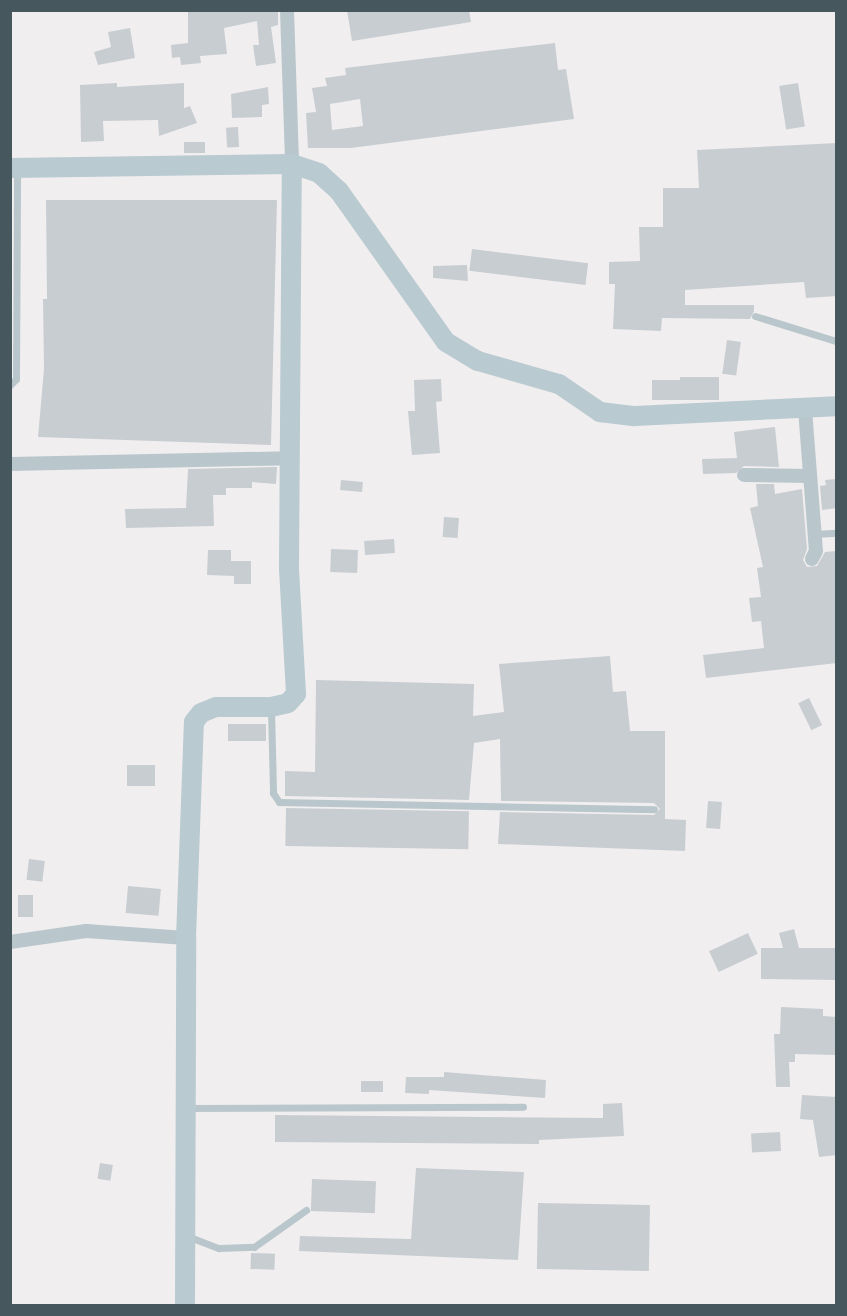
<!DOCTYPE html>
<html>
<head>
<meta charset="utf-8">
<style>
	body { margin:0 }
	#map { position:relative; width:847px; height:1316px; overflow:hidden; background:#f1eeef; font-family:"Space Grotesk",sans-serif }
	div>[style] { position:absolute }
	.building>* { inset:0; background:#c8cdd1; transform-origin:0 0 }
	.lane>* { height:7px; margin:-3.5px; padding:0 3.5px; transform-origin:3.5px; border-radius:3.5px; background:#b9c7cc }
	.street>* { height:14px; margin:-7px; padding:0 7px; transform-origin:7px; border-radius:7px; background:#b9c7cc }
	.secondary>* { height:20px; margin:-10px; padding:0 10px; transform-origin:10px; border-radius:10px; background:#b9cad1 }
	span { translate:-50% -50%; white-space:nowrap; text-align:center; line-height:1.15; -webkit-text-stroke:4.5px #fff; paint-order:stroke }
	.frame { position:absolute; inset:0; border:12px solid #46575d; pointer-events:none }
</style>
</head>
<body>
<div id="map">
	<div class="building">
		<div style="clip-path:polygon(188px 10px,278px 10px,278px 25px,271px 27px,276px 63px,256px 66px,253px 45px,259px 45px,257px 21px,224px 28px,227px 54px,200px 56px,201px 63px,181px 65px,180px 57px,172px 58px,171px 45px,188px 43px)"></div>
		<div style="clip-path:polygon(347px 10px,469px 10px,471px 22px,352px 41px)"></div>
		<div style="clip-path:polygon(130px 28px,135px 58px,98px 65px,94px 52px,111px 47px,108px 32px)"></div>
		<div style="clip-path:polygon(evenodd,555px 43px,558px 70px,566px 69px,574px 119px,351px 148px,308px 148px,306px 113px,316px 112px,312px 88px,327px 86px,325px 78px,346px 75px,345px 68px,555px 43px,360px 99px,363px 126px,332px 130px,330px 104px,360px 99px)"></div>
		<div style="clip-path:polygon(117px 83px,117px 87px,184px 83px,184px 108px,190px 106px,197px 123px,159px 136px,158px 120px,103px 121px,104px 141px,81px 142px,80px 85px)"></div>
		<div style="left:798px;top:83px;width:44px;height:19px;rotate:81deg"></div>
		<div style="clip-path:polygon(268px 87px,269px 104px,262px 105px,262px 117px,232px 118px,231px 94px)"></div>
		<div style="left:238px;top:127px;width:20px;height:12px;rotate:87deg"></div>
		<div style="left:205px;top:142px;width:11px;height:21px;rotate:90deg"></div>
		<div style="clip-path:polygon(837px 143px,837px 296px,806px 298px,804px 282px,685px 290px,685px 305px,754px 305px,754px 311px,750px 319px,662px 318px,661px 331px,613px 329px,615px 284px,609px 284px,609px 262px,640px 261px,639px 227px,663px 227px,663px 188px,699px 188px,697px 150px)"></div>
		<div style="clip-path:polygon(46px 200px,277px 200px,271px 445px,38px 437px,44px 369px,43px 299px,47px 299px)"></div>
		<div style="left:472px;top:249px;width:117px;height:22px;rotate:7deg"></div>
		<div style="clip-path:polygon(467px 265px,468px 281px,433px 278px,433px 266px)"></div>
		<div style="left:727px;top:340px;width:14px;height:34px;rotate:8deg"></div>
		<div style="clip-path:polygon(680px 377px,719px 377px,719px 400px,652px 400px,652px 380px,680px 380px)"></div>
		<div style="clip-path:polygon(441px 379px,442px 401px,436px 402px,440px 453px,412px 455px,408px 411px,415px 411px,414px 380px)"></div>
		<div style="clip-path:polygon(775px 427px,779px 467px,744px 466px,736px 473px,703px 474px,702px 459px,737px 458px,734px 432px)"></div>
		<div style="clip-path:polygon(277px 467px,276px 484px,252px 482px,252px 488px,226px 488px,226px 495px,213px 495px,214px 526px,126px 528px,125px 509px,186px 508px,188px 469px)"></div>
		<div style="clip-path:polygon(837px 479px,837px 508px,822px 510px,820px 486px,826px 485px,825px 480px)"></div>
		<div style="left:341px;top:480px;width:22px;height:10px;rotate:5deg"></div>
		<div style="clip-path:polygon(756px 484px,774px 484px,775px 494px,802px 489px,807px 549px,803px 560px,807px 567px,817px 566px,825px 552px,837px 551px,837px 663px,706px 678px,703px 655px,764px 648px,761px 621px,752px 622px,749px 598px,761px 597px,757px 568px,763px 567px,750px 508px,758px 506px)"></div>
		<div style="left:444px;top:517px;width:15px;height:20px;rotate:4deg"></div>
		<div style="left:394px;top:539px;width:14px;height:30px;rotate:86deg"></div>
		<div style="left:331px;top:549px;width:27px;height:23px;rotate:2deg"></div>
		<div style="clip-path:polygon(208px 550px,231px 550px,231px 561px,251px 561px,251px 584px,234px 584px,234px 576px,207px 575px)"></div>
		<div style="clip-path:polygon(610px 656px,613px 692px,626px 691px,630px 731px,665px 731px,665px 819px,686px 820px,685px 851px,498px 844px,500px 812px,654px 815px,660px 809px,654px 803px,501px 801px,500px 739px,474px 743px,469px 800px,285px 796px,285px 771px,315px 772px,316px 680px,474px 684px,473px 716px,504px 712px,499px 664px)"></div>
		<div style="left:809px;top:698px;width:30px;height:12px;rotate:64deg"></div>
		<div style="left:228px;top:724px;width:38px;height:17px"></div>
		<div style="left:127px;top:765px;width:28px;height:21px"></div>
		<div style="left:708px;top:801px;width:14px;height:27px;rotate:4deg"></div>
		<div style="left:286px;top:808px;width:183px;height:38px;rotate:1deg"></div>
		<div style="left:29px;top:859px;width:16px;height:21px;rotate:7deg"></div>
		<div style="left:128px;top:886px;width:33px;height:27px;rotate:5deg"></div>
		<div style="left:18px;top:895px;width:15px;height:22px"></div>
		<div style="clip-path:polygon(794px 929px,799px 948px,837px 948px,837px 980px,761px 979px,761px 948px,783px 948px,779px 933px)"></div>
		<div style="left:748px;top:933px;width:23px;height:43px;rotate:65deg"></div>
		<div style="clip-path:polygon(781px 1007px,823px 1009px,823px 1016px,837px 1017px,837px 1055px,795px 1054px,795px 1062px,789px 1062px,790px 1087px,776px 1087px,774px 1034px,780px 1034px)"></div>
		<div style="clip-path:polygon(444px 1072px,546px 1080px,545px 1098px,429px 1090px,429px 1094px,405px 1093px,406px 1077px,444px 1077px)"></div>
		<div style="left:361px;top:1081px;width:22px;height:11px"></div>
		<div style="clip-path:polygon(802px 1095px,837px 1097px,837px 1155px,819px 1157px,813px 1120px,800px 1119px)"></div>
		<div style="clip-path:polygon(622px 1103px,624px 1136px,539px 1140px,539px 1144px,275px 1142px,275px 1115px,603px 1118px,603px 1104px)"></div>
		<div style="left:780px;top:1132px;width:19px;height:29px;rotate:87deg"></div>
		<div style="left:100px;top:1163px;width:13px;height:16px;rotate:9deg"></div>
		<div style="clip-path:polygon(416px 1168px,524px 1172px,518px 1260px,299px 1251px,300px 1236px,411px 1239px)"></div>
		<div style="left:312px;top:1179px;width:64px;height:32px;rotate:2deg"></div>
		<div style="left:538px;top:1203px;width:112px;height:66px;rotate:1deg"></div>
		<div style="left:251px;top:1253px;width:24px;height:16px;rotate:2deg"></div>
	</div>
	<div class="lane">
		<div style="left:755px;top:316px;width:85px;rotate:17.2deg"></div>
		<div style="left:10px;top:385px;width:8px;rotate:-45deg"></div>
		<div style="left:16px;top:379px;width:211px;rotate:-89.7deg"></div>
		<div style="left:814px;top:534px;width:22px;rotate:-3deg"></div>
		<div style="left:271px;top:709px;width:84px;rotate:88.6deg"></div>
		<div style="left:273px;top:793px;width:11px;rotate:56deg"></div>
		<div style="left:279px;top:802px;width:375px;rotate:1.1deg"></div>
		<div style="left:187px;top:1108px;width:336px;rotate:-0.2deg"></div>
		<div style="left:187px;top:1236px;width:34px;rotate:21deg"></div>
		<div style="left:219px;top:1248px;width:35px;rotate:-2deg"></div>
		<div style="left:254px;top:1247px;width:64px;rotate:-35.4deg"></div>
	</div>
	<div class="street">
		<div style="left:287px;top:10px;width:154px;rotate:88.1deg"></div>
		<div style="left:805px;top:409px;width:142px;rotate:85.6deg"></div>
		<div style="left:816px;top:551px;width:9px;rotate:117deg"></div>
		<div style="left:10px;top:464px;width:280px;rotate:-1.2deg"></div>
		<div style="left:744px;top:475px;width:66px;rotate:0.9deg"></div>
		<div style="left:10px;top:942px;width:77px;rotate:-8.2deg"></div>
		<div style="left:86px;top:931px;width:100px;rotate:4deg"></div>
	</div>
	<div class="secondary">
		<div style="left:10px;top:168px;width:282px;rotate:-0.8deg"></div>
		<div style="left:292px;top:164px;width:28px;rotate:18deg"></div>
		<div style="left:319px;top:173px;width:27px;rotate:42deg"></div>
		<div style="left:339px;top:191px;width:185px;rotate:54.7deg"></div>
		<div style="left:446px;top:342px;width:37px;rotate:31deg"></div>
		<div style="left:478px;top:361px;width:84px;rotate:15.9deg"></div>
		<div style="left:559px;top:384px;width:50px;rotate:34.3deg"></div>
		<div style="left:600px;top:412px;width:35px;rotate:7deg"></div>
		<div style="left:635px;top:416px;width:201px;rotate:-2.8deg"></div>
		<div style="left:185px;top:1306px;width:368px;rotate:-89.8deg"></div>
		<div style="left:186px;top:938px;width:216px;rotate:-87.9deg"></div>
		<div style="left:194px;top:722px;width:11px;rotate:-52deg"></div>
		<div style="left:201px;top:713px;width:16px;rotate:-22deg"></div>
		<div style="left:216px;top:707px;width:55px"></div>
		<div style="left:271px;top:707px;width:17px;rotate:-13deg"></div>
		<div style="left:288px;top:703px;width:12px;rotate:-48deg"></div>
		<div style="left:296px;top:694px;width:126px;rotate:-93.2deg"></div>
		<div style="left:289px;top:568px;width:404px;rotate:-89.6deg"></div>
	</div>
	<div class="frame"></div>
</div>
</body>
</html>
